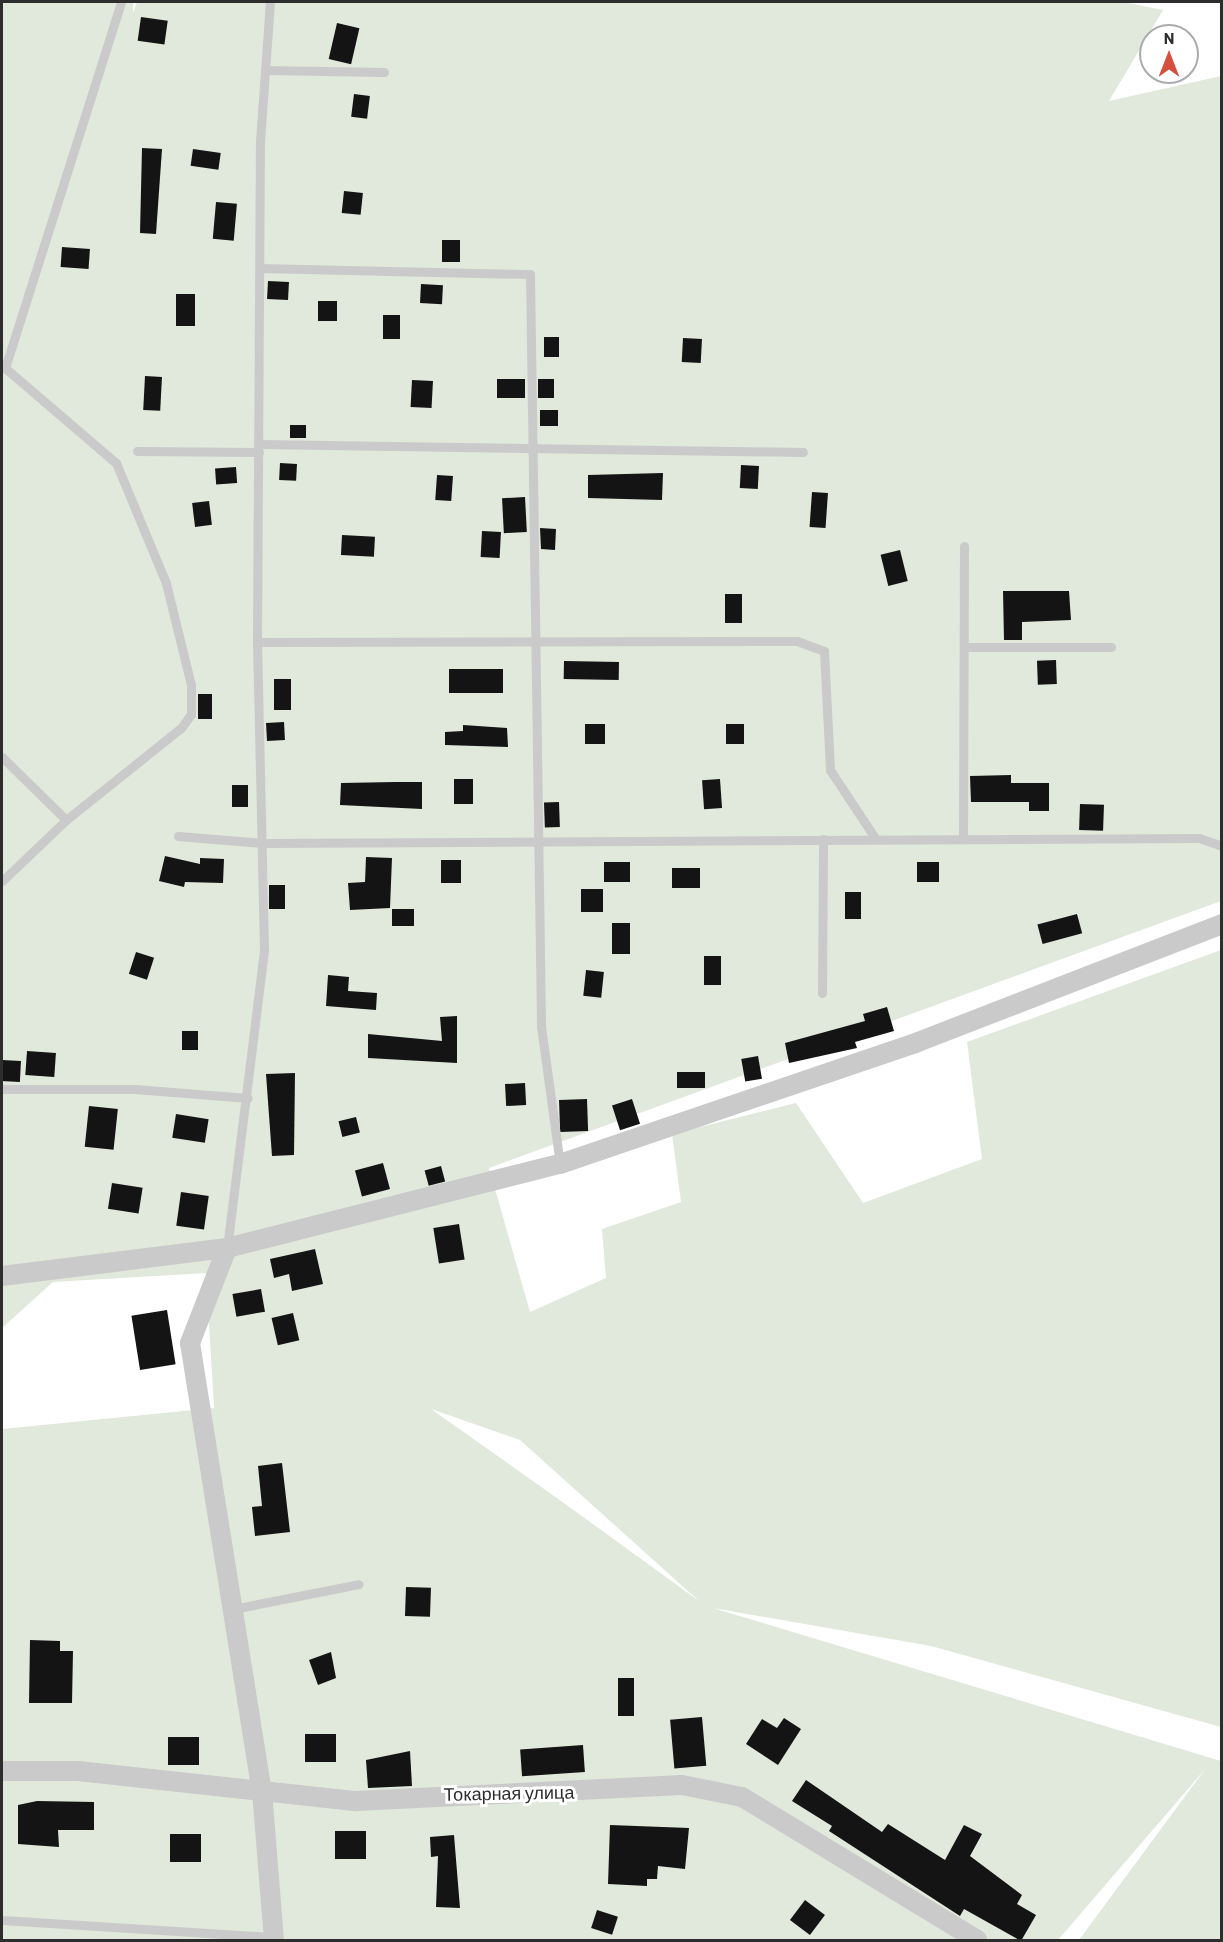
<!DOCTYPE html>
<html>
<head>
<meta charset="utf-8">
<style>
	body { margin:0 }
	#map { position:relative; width:1223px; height:1942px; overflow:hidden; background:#fff; font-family:Barlow,sans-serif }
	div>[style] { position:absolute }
	.green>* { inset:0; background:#e0e9db }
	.building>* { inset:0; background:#141414; transform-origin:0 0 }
	.service>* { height:9px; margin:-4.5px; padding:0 4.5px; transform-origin:4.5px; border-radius:4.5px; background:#cacaca }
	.minor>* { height:20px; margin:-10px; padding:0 10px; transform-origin:10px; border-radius:10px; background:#cacaca }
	span { translate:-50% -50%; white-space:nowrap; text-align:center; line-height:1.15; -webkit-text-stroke:6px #fff; paint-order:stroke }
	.street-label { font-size:18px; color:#2d2d2d }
	.frame { position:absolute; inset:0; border:3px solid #2d2d2d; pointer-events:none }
	.north { position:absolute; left:1139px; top:24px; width:60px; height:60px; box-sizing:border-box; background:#fff; border:2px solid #ababab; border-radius:50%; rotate:0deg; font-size:16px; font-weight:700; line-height:24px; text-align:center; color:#2d2d2d }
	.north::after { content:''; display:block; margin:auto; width:21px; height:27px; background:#d54f3e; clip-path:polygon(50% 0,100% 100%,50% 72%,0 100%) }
</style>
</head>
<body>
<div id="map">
	<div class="green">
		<div style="clip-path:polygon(evenodd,2px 2px,133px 2px,133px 13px,137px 2px,1124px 2px,1163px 10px,1109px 101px,1221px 76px,1221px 901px,489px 1168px,530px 1312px,606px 1278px,602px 1229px,681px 1202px,672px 1134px,796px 1103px,863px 1203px,982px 1159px,967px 1042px,1221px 950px,1221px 1727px,931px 1646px,713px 1608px,1221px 1761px,1221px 1940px,1079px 1940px,1206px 1768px,1058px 1940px,2px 1940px,2px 1429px,214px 1408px,206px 1273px,53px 1282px,2px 1328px,2px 2px,431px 1409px,520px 1440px,699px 1601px,557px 1498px,431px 1409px)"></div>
	</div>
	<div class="building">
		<div style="left:141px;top:17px;width:27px;height:24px;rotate:8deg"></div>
		<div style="left:337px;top:23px;width:23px;height:37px;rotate:13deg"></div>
		<div style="left:354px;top:94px;width:16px;height:23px;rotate:7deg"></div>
		<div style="clip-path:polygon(142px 148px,162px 149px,156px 234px,140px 233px)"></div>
		<div style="left:193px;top:149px;width:28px;height:17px;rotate:8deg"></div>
		<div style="left:344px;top:191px;width:19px;height:22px;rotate:6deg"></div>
		<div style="left:216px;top:202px;width:21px;height:37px;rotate:5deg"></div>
		<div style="left:442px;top:240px;width:18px;height:22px"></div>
		<div style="left:62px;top:247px;width:28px;height:20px;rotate:4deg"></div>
		<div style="left:268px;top:281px;width:21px;height:18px;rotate:3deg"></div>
		<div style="left:421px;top:284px;width:22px;height:19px;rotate:3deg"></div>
		<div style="left:176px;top:294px;width:19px;height:32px"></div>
		<div style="left:318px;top:301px;width:19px;height:20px"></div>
		<div style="left:383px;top:315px;width:17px;height:24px"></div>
		<div style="left:544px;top:337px;width:15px;height:20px"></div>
		<div style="left:683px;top:338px;width:19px;height:24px;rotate:3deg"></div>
		<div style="left:145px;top:376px;width:17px;height:34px;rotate:3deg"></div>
		<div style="left:497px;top:379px;width:28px;height:19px"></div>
		<div style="left:538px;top:379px;width:16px;height:19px"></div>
		<div style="left:412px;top:380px;width:21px;height:27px;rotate:3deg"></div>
		<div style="left:540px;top:410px;width:18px;height:16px"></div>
		<div style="left:290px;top:425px;width:16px;height:13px"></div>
		<div style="left:280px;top:463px;width:17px;height:17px;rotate:3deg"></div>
		<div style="left:741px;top:465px;width:18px;height:23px;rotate:3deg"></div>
		<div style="left:236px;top:467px;width:16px;height:21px;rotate:86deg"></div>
		<div style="clip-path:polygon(663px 473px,662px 500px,588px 498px,588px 475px)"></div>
		<div style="left:437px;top:475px;width:16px;height:25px;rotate:4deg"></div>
		<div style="left:812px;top:492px;width:16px;height:35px;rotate:4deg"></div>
		<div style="left:525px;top:497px;width:35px;height:23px;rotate:87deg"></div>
		<div style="left:209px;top:501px;width:24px;height:17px;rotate:83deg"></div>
		<div style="clip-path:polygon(540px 528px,556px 529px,555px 550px,541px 549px)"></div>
		<div style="left:482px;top:531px;width:19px;height:26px;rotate:3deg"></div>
		<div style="left:342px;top:535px;width:33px;height:20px;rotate:3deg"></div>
		<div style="left:900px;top:550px;width:32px;height:20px;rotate:76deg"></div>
		<div style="clip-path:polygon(1003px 591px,1069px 591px,1071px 620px,1022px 622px,1022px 640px,1004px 640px)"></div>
		<div style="left:725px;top:594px;width:17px;height:29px"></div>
		<div style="left:1056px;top:660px;width:24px;height:19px;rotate:88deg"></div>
		<div style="left:564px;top:661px;width:55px;height:18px;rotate:1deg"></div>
		<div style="left:449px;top:669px;width:54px;height:24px"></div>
		<div style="left:274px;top:679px;width:17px;height:31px"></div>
		<div style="left:198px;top:694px;width:14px;height:25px"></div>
		<div style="left:284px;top:722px;width:18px;height:18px;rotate:87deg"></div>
		<div style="left:585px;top:724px;width:20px;height:20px"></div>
		<div style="left:726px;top:724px;width:18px;height:20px"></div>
		<div style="clip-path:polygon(463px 725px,507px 728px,508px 747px,445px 745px,445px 732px,463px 731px)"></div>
		<div style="clip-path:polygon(1011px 775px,1011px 783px,1049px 783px,1049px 811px,1029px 811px,1029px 802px,971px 802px,970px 776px)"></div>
		<div style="left:454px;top:779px;width:19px;height:25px"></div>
		<div style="left:720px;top:779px;width:29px;height:18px;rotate:86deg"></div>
		<div style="clip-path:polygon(395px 782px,422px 782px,422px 809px,340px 805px,341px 783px)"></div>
		<div style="left:232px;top:785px;width:16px;height:22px"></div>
		<div style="left:559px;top:802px;width:25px;height:15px;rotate:88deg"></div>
		<div style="left:1080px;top:804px;width:24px;height:26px;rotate:2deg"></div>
		<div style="clip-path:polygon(165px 856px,200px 864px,200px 858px,224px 859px,223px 883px,185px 882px,184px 887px,159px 881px)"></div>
		<div style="clip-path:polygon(366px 857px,392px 858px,390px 908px,350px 910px,348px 883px,365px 882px)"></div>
		<div style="left:441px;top:860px;width:20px;height:23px"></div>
		<div style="left:604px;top:862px;width:26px;height:20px"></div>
		<div style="left:917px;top:862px;width:22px;height:20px"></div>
		<div style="left:700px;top:868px;width:20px;height:28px;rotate:90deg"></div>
		<div style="left:269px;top:885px;width:16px;height:24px"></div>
		<div style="left:581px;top:889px;width:22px;height:23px"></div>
		<div style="left:845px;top:892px;width:16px;height:27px"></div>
		<div style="left:392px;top:909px;width:22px;height:17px"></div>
		<div style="left:1077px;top:914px;width:20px;height:41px;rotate:75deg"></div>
		<div style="left:612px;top:923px;width:18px;height:31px"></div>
		<div style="left:136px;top:952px;width:19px;height:23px;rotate:18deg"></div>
		<div style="left:704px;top:956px;width:17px;height:29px"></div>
		<div style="left:586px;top:970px;width:18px;height:26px;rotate:6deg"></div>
		<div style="clip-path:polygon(328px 975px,349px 977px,348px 991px,377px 993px,376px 1010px,326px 1006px)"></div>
		<div style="clip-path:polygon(887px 1007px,894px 1031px,855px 1042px,857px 1048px,789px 1063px,785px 1043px,865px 1021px,863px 1014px)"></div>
		<div style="clip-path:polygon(457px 1016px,457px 1063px,368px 1058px,368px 1034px,442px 1041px,440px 1017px)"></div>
		<div style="left:182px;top:1031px;width:16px;height:19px"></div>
		<div style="left:27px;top:1051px;width:29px;height:24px;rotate:4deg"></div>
		<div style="left:758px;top:1056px;width:23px;height:17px;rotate:80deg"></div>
		<div style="left:2px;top:1060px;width:19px;height:21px;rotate:3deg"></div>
		<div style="left:705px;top:1072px;width:16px;height:28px;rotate:90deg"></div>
		<div style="clip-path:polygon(295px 1073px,294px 1155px,272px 1156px,266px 1074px)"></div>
		<div style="left:525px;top:1083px;width:22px;height:20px;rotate:87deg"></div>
		<div style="left:587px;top:1099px;width:32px;height:28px;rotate:88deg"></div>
		<div style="left:632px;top:1099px;width:26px;height:21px;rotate:72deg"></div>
		<div style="left:89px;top:1106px;width:29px;height:41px;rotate:6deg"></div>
		<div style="left:176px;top:1114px;width:33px;height:24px;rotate:9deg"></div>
		<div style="left:356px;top:1117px;width:16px;height:18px;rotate:76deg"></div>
		<div style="left:383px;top:1163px;width:27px;height:29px;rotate:75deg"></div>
		<div style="left:441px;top:1166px;width:16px;height:17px;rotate:75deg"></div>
		<div style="left:112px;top:1183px;width:31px;height:26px;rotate:9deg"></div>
		<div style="left:181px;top:1192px;width:28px;height:34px;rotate:8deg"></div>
		<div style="left:459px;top:1224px;width:36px;height:26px;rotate:81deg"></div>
		<div style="clip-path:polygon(315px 1249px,323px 1284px,292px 1291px,289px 1274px,274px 1278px,270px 1259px)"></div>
		<div style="left:261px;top:1289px;width:23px;height:29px;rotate:80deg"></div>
		<div style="left:167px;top:1310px;width:55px;height:36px;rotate:81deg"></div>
		<div style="left:293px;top:1313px;width:28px;height:22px;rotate:77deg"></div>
		<div style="clip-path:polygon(282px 1463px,290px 1532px,255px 1536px,252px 1507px,262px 1506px,258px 1466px)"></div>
		<div style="left:406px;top:1587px;width:25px;height:29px;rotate:2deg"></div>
		<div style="clip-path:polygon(30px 1640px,60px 1641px,60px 1651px,73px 1651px,72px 1703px,29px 1703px)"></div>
		<div style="clip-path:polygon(331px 1652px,336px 1678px,318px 1685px,309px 1660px)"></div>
		<div style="left:618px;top:1678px;width:16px;height:38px"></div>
		<div style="left:702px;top:1717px;width:49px;height:32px;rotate:85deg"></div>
		<div style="clip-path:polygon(784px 1718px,801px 1729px,778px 1765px,746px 1744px,762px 1719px,777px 1728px)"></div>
		<div style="left:305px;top:1734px;width:31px;height:28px"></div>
		<div style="left:168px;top:1737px;width:31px;height:28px"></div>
		<div style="left:583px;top:1745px;width:27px;height:63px;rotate:86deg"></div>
		<div style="clip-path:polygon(410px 1751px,412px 1786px,368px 1788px,366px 1760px)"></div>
		<div style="clip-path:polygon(806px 1780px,882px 1832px,888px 1824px,945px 1860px,964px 1825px,982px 1834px,970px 1856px,1022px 1895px,1017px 1904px,1036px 1915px,1021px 1941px,964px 1909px,960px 1916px,829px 1831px,832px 1826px,792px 1801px)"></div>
		<div style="clip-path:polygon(37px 1801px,94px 1802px,94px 1830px,58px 1830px,59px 1847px,18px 1844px,18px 1805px)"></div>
		<div style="clip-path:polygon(610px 1825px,689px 1828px,685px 1869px,658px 1866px,657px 1879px,647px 1879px,647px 1886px,608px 1884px)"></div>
		<div style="left:335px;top:1831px;width:31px;height:28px"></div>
		<div style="left:170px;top:1834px;width:31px;height:28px"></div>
		<div style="clip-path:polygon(454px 1835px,460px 1908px,436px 1907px,438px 1856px,431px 1857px,430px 1837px)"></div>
		<div style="left:805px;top:1900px;width:25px;height:25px;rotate:37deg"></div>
		<div style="left:597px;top:1910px;width:22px;height:19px;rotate:18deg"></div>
	</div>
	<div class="service">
		<div style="left:265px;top:70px;width:119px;rotate:1deg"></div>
		<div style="left:260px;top:268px;width:270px;rotate:1.3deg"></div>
		<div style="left:530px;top:274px;width:752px;rotate:89.16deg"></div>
		<div style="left:541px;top:1026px;width:139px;rotate:82.2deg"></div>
		<div style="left:259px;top:444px;width:544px;rotate:0.84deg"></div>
		<div style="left:137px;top:451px;width:122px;rotate:0.5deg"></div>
		<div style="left:257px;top:642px;width:540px;rotate:-0.11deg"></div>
		<div style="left:797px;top:641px;width:29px;rotate:20deg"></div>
		<div style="left:824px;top:651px;width:119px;rotate:87.1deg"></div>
		<div style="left:830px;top:770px;width:82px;rotate:56.5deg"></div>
		<div style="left:964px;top:647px;width:147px"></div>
		<div style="left:2px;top:757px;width:90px;rotate:44.5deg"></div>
		<div style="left:178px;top:836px;width:86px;rotate:4.7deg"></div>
		<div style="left:264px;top:843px;width:935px;rotate:-0.31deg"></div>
		<div style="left:1199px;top:838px;width:24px;rotate:19deg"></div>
		<div style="left:963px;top:838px;width:292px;rotate:-89.8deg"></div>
		<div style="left:2px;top:881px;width:88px;rotate:-43.6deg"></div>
		<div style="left:66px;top:820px;width:147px;rotate:-38.7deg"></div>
		<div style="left:181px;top:728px;width:17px;rotate:-54deg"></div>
		<div style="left:191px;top:714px;width:29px;rotate:-90deg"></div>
		<div style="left:191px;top:685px;width:105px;rotate:-103.8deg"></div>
		<div style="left:166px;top:583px;width:130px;rotate:-112.6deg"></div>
		<div style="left:116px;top:463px;width:146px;rotate:-139.4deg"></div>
		<div style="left:5px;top:368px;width:384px;rotate:-72.4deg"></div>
		<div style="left:822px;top:993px;width:154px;rotate:-89.6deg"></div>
		<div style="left:2px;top:1089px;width:133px"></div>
		<div style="left:135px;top:1089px;width:113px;rotate:4.6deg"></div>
		<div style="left:227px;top:1248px;width:301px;rotate:-82.9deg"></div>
		<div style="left:264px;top:949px;width:307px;rotate:-91.3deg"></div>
		<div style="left:257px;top:642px;width:501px;rotate:-89.66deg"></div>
		<div style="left:260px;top:141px;width:139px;rotate:-85.9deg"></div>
		<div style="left:233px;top:1609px;width:128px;rotate:-11.2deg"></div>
		<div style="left:2px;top:1920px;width:273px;rotate:3.6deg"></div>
	</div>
	<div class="minor">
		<div style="left:227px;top:1248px;width:102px;rotate:111.3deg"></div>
		<div style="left:190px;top:1343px;width:454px;rotate:80.9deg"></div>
		<div style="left:262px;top:1791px;width:149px;rotate:85.4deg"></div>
		<div style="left:2px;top:1276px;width:227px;rotate:-7.1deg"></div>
		<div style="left:227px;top:1248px;width:343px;rotate:-14.2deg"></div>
		<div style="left:560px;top:1164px;width:378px;rotate:-18.8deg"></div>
		<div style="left:918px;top:1042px;width:326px;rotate:-21.2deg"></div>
		<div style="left:2px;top:1771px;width:76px"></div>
		<div style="left:78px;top:1771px;width:280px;rotate:6.2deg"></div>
		<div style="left:356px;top:1801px;width:326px;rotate:-2.8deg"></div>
		<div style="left:682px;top:1785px;width:61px;rotate:11.3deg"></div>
		<div style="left:742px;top:1797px;width:275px;rotate:31.3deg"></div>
	</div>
	<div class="street-label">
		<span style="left:509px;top:1793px;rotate:-1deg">Токарная улица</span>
	</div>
	<div class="frame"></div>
	<div class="north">N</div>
</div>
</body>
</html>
